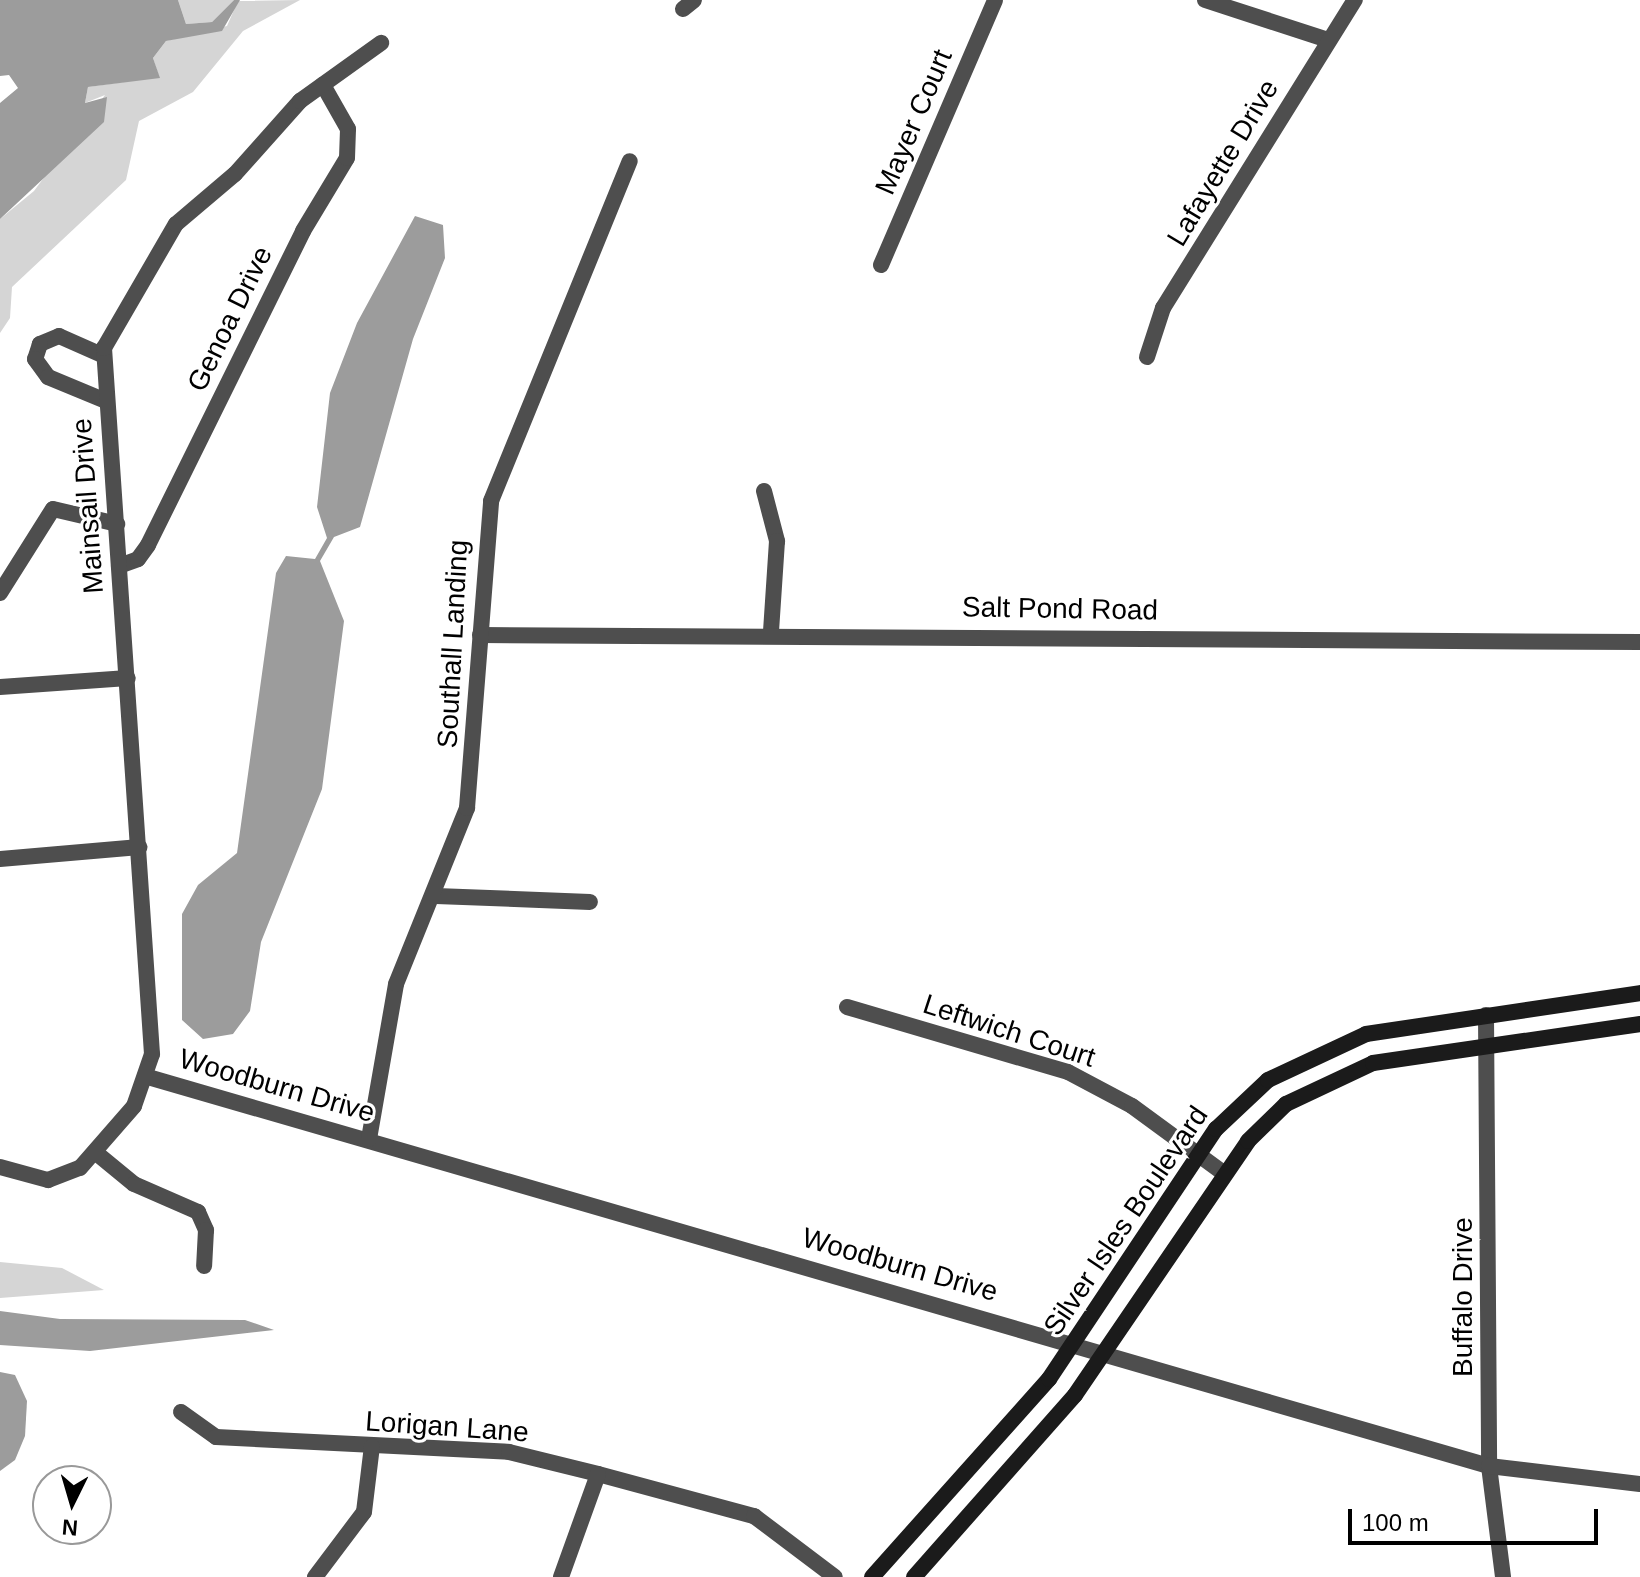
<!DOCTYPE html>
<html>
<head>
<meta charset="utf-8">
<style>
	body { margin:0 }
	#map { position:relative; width:1640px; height:1577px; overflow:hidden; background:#fff; font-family:Helvetica,sans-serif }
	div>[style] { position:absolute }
	.green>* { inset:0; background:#d5d5d5 }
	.water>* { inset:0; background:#9c9c9c }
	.street>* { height:16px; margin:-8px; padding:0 8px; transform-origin:8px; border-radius:8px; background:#4e4e4e }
	.secondary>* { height:16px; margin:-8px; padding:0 8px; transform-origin:8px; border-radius:8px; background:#1b1b1b }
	span { translate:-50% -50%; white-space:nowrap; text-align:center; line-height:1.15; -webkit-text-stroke:6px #fff; paint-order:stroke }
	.street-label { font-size:28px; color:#000 }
	.north { position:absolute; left:32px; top:1465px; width:80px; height:80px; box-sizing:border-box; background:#fff; border:2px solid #999; border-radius:50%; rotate:185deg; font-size:22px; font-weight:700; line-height:32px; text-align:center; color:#000 }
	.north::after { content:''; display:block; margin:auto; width:28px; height:36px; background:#000; clip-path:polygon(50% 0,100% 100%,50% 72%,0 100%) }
	.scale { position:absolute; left:1348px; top:1509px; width:250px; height:36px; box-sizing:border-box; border:4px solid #000; border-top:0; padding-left:10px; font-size:24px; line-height:28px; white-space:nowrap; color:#000; -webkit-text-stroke:6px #fff; paint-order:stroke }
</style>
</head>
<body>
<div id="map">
	<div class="green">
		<div style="clip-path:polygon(178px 0,234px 0,212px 22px,186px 24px)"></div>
		<div style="clip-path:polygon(300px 0,243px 31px,193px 92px,139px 121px,126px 180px,12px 287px,10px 318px,0 333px,0 219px,34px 191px,105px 95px,85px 103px,88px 87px,159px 77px,153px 58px,166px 41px,227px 26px,238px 1px)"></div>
		<div style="clip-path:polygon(0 1262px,62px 1268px,104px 1290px,0 1298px)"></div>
	</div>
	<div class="water">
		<div style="clip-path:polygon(0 0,178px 0,186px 24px,212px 22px,234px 0,240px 0,222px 31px,166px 41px,153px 58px,160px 78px,88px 87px,85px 103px,107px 97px,104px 122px,0 219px,0 103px,18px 88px,9px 75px,0 76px)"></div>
		<div style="clip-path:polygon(415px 216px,443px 225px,445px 258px,413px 339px,360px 527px,334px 537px,320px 561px,344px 621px,322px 789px,261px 942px,250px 1011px,233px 1034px,203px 1039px,182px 1020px,182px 914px,198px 885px,237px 853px,276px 573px,286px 556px,315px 559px,327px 538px,317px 507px,330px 393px,357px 323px)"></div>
		<div style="clip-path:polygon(0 1311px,60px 1319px,245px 1320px,274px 1330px,90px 1351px,0 1345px)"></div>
		<div style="clip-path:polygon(0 1372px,15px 1375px,27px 1401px,25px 1436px,15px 1460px,0 1471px)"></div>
	</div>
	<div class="street">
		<div style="left:1205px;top:0;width:129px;rotate:18deg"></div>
		<div style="left:683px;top:9px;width:14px;rotate:-39deg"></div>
		<div style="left:881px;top:265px;width:288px;rotate:-66.7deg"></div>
		<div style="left:102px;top:355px;width:47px;rotate:-156.2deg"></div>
		<div style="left:59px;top:336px;width:21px;rotate:157deg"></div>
		<div style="left:40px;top:344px;width:16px;rotate:108deg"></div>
		<div style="left:35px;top:359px;width:22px;rotate:54deg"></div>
		<div style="left:48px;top:377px;width:63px;rotate:22.5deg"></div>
		<div style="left:1147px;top:357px;width:52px;rotate:-71.9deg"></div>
		<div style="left:1163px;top:308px;width:363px;rotate:-58.1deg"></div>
		<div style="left:764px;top:491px;width:52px;rotate:75.4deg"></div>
		<div style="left:777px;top:541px;width:91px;rotate:93.8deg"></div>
		<div style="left:119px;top:566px;width:20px;rotate:-20deg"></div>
		<div style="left:138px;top:559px;width:17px;rotate:-54deg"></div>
		<div style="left:148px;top:545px;width:350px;rotate:-63.7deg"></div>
		<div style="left:303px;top:231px;width:85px;rotate:-58.9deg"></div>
		<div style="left:347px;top:158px;width:29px;rotate:-88deg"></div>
		<div style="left:348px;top:129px;width:51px;rotate:-119.6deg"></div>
		<div style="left:0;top:593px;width:99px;rotate:-57.8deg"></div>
		<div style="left:53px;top:509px;width:66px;rotate:13.2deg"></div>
		<div style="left:480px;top:635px;width:1160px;rotate:0.35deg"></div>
		<div style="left:0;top:687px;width:128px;rotate:-4deg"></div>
		<div style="left:0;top:859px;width:140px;rotate:-4.9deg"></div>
		<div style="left:436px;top:896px;width:154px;rotate:2.2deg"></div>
		<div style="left:847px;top:1007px;width:230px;rotate:16.4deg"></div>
		<div style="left:1068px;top:1072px;width:72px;rotate:28deg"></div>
		<div style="left:1132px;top:1106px;width:115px;rotate:36.2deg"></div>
		<div style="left:1486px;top:1015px;width:451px;rotate:89.6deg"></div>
		<div style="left:1489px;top:1466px;width:112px;rotate:82.8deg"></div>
		<div style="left:148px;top:1077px;width:1396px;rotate:16.18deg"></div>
		<div style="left:1489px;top:1466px;width:152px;rotate:6.8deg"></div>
		<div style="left:369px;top:1139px;width:157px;rotate:-80.1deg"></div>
		<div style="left:396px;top:984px;width:190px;rotate:-68deg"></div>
		<div style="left:467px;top:808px;width:308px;rotate:-85.5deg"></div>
		<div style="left:491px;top:501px;width:367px;rotate:-67.8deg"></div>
		<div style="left:95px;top:1152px;width:50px;rotate:39.4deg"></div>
		<div style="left:134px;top:1184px;width:70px;rotate:23.6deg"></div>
		<div style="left:198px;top:1212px;width:20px;rotate:66deg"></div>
		<div style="left:206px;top:1230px;width:36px;rotate:93deg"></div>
		<div style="left:0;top:1167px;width:50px;rotate:15.2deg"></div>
		<div style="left:48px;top:1180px;width:34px;rotate:-21deg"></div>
		<div style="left:80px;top:1168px;width:82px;rotate:-48.9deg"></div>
		<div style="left:134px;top:1106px;width:55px;rotate:-70.9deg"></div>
		<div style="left:152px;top:1054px;width:708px;rotate:-93.89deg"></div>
		<div style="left:104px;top:348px;width:143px;rotate:-59.9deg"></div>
		<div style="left:176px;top:224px;width:77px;rotate:-40.3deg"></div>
		<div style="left:235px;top:174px;width:98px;rotate:-48.3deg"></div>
		<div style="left:300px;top:101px;width:100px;rotate:-35.6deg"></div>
		<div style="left:181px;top:1412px;width:43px;rotate:35.5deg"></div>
		<div style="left:216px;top:1437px;width:293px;rotate:2.9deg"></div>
		<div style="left:509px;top:1452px;width:92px;rotate:13.9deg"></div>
		<div style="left:598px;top:1474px;width:162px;rotate:15.1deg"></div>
		<div style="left:754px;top:1516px;width:101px;rotate:37deg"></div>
		<div style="left:315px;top:1577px;width:81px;rotate:-53deg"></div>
		<div style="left:364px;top:1512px;width:66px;rotate:-83.1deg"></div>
		<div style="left:561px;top:1577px;width:109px;rotate:-70.2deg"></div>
	</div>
	<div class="secondary">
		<div style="left:872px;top:1577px;width:266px;rotate:-48.2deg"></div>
		<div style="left:1049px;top:1379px;width:301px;rotate:-56.3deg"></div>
		<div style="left:1216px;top:1129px;width:71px;rotate:-43.3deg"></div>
		<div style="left:1268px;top:1080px;width:108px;rotate:-25.1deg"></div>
		<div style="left:1366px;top:1034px;width:277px;rotate:-8.5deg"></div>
		<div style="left:914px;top:1577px;width:243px;rotate:-48.5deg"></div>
		<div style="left:1075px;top:1395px;width:307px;rotate:-55.7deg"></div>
		<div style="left:1248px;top:1141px;width:53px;rotate:-44.2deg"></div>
		<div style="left:1286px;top:1104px;width:96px;rotate:-25.2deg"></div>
		<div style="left:1373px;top:1063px;width:270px;rotate:-8.3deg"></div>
	</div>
	<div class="street-label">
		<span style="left:914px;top:122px;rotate:-67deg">Mayer Court</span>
		<span style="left:1223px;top:163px;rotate:-59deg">Lafayette Drive</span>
		<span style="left:230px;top:319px;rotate:-64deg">Genoa Drive</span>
		<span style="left:88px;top:506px;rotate:-94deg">Mainsail Drive</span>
		<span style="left:1060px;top:609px;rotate:1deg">Salt Pond Road</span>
		<span style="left:453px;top:644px;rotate:-87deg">Southall Landing</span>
		<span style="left:1009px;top:1031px;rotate:18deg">Leftwich Court</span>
		<span style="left:277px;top:1086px;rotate:16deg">Woodburn Drive</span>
		<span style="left:1126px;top:1221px;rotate:-56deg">Silver Isles Boulevard</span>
		<span style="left:900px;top:1265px;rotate:16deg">Woodburn Drive</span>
		<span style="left:1463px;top:1297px;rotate:-90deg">Buffalo Drive</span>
		<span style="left:447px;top:1427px;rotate:4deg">Lorigan Lane</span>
	</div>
	<div class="north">N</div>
	<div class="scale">100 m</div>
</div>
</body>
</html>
